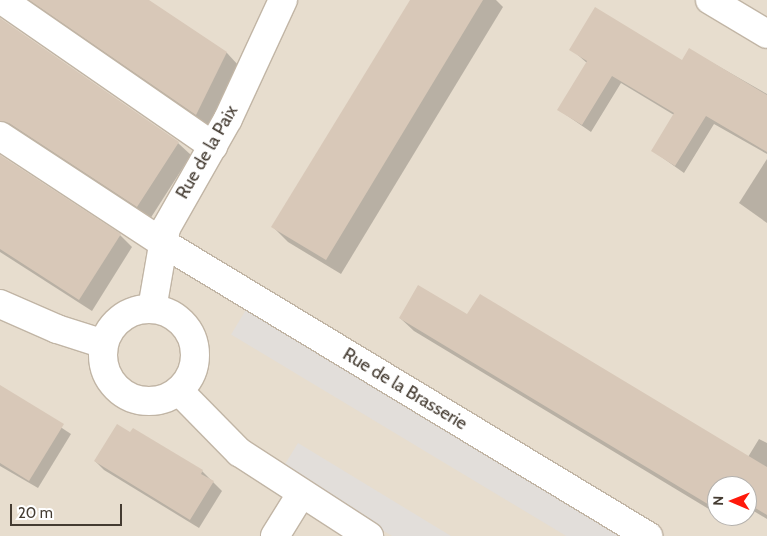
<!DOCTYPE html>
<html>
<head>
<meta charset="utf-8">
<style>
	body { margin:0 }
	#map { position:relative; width:767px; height:536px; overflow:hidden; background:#f3ebe0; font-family:Cabin,sans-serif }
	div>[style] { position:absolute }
	.residential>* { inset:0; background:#e7ddce }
	.parking>* { inset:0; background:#e2deda; transform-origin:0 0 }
	.shadow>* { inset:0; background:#0003 }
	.building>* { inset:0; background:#d8c8b8 }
	.roads { filter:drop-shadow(1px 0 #c1b5a5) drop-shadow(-1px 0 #c1b5a5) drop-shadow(0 1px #c1b5a5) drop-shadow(0 -1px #c1b5a5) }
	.minor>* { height:28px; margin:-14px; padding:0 14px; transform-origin:14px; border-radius:14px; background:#fff }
	.minor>.ring { margin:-14px; padding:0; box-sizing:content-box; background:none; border:28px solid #fff; border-radius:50% }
	span { translate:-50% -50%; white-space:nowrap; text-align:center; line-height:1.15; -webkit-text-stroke:4px #fff; paint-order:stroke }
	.street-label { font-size:18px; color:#443b31 }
	.north { position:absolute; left:707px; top:476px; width:50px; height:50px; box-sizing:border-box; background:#fff; border:1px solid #b4b1ad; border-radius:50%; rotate:271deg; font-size:14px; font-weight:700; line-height:20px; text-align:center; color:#443b31 }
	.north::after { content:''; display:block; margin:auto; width:18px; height:22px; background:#ff190b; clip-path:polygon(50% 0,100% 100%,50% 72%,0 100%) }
	.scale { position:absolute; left:10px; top:504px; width:112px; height:22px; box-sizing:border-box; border:2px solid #443b31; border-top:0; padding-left:6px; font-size:15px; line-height:18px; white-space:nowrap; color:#443b31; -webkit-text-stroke:4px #fff; paint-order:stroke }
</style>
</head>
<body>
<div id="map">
	<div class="residential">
		<div style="clip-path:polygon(evenodd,0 0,767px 0,767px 536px,0 536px,0 0,717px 486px,747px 486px,747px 516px,717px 516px,717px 486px)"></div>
	</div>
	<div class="parking">
		<div style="left:247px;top:308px;width:441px;height:31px;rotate:31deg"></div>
		<div style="clip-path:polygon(298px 443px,451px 536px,392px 536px,282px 469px)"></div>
	</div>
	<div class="shadow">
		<div style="clip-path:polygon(26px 0,147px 0,227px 53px,239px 66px,209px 127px)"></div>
		<div style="clip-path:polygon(411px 0,496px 0,503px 7px,341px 274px,288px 242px,273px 227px)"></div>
		<div style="clip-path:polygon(0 19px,178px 143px,191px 155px,150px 219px,0 140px)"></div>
		<div style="clip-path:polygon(571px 49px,682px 62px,690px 50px,767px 94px,767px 154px,714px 124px,684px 173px,653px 151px,674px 115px,621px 83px,591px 132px,559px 110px,587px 63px)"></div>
		<div style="clip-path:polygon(0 156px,120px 235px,132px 247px,92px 311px,0 252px)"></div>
		<div style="clip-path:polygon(767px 159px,767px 223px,739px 203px)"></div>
		<div style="clip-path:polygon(467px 316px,748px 457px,759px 439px,767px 443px,767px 519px,747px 507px,747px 486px,717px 486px,717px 514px,414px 331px,400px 318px)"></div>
		<div style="clip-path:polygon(0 387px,71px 434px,38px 488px,0 466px)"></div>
		<div style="clip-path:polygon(95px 461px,202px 471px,222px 491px,199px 528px,104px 470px)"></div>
		<div style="clip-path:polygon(720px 516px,733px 516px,730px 522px)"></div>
	</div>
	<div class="building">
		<div style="clip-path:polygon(29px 0,149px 0,227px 52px,196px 115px)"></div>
		<div style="clip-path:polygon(410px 0,483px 0,326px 260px,271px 227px)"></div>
		<div style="clip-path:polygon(595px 7px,682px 60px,689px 48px,767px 95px,767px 152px,706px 116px,675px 166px,651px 151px,674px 113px,612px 76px,582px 125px,557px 110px,587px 61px,569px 50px)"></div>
		<div style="clip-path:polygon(0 18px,179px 142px,137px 207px,9px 123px,0 121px)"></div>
		<div style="clip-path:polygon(0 155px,121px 234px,79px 300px,0 249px)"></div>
		<div style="clip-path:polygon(418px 285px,467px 314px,480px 294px,767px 467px,767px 515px,747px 503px,747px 486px,717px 486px,716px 509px,399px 318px)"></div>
		<div style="clip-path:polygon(0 385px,64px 424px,29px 481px,0 463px)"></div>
		<div style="clip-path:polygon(117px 424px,130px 432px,133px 428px,203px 470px,201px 474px,214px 481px,190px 520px,94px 461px)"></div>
	</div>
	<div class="roads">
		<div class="minor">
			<div style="left:2px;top:0;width:257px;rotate:34.7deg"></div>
			<div style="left:710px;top:0;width:66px;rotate:30.8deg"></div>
			<div style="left:0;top:136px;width:195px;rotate:33.3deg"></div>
			<div style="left:163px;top:243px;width:567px;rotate:31.14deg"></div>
			<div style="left:0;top:304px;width:62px;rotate:23.7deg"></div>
			<div style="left:57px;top:329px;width:49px;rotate:17.7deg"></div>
			<div class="ring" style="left:103px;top:309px;width:64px;height:64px"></div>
			<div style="left:152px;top:309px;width:82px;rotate:-80.2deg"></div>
			<div style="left:166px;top:228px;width:125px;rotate:-60.4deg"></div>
			<div style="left:228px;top:119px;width:131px;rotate:-65.2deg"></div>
			<div style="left:179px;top:391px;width:86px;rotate:45.5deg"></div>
			<div style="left:239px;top:452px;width:155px;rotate:32.9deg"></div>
			<div style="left:275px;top:536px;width:49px;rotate:-58.2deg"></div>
		</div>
	</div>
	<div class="street-label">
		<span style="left:207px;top:152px;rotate:-60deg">Rue de la Paix</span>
		<span style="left:405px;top:389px;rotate:31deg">Rue de la Brasserie</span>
	</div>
	<div class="north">N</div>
	<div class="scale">20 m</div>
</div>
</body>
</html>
